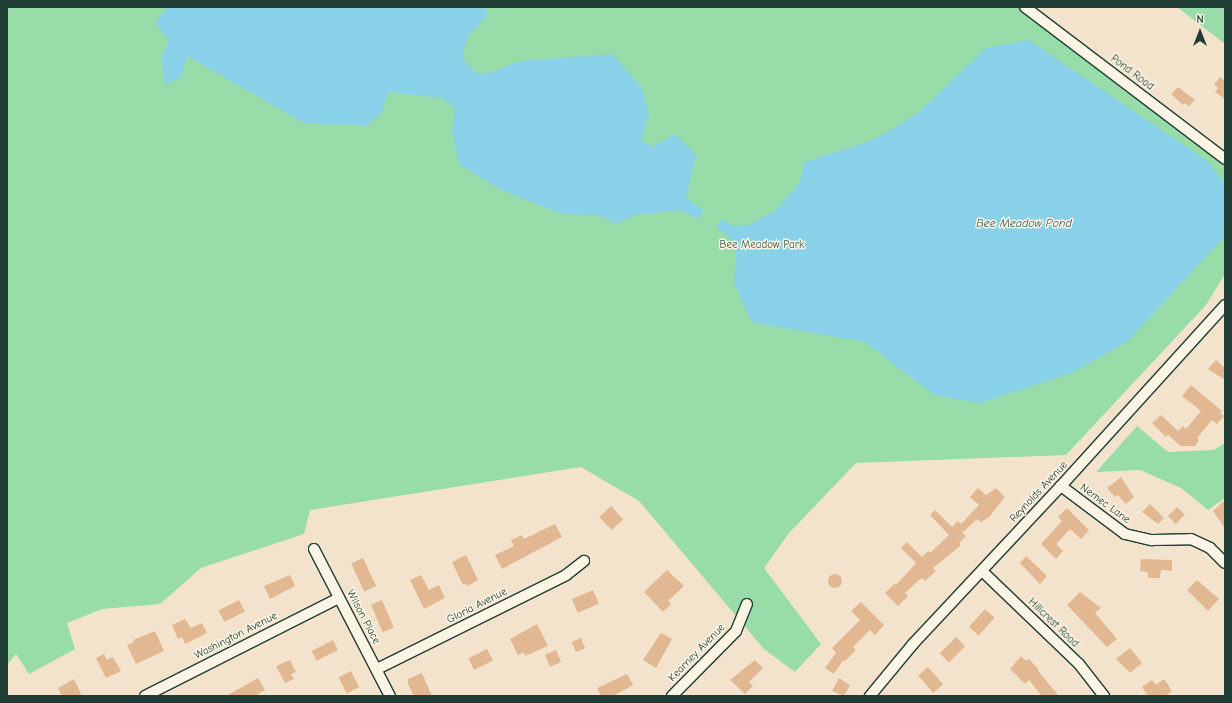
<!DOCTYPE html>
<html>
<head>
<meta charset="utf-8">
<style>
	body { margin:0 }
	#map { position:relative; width:1232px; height:703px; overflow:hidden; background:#f4e3cc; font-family:"Comic Neue",sans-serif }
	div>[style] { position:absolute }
	.green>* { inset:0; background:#97dca9 }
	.water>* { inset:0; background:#88d1e8 }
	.building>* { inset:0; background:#e1b892; transform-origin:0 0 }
	.round { border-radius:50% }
	.roads { filter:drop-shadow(1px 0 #1f3d34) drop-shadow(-1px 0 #1f3d34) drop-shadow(0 1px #1f3d34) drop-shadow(0 -1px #1f3d34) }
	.minor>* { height:10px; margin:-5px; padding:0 5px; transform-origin:5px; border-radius:5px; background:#fcf5e5 }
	span { translate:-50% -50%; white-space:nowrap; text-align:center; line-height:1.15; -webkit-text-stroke:3px #fcf5e5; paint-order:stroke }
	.street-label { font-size:11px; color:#1f3d34 }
	.park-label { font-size:11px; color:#375d4b }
	.water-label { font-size:12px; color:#345b58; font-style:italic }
	.frame { position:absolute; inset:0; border:8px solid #1f3d34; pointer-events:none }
	.north { position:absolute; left:1180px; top:12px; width:40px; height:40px; -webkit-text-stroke:3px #fcf5e5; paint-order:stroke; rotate:0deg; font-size:11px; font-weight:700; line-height:16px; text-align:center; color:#1f3d34 }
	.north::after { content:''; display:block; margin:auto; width:14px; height:18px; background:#1f3d34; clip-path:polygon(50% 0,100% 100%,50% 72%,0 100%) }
</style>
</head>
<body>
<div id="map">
	<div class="green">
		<div style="clip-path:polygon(7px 7px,1019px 7px,1225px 166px,1225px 274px,1206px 305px,1066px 455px,856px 463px,789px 533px,764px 568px,821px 644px,795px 672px,764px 649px,639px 501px,581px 467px,310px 510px,304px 534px,201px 568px,160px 604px,102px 609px,67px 623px,75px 649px,29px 674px,16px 654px,7px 665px)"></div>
		<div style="clip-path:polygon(1177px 7px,1225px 7px,1225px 44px)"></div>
		<div style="clip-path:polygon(1137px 426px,1168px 452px,1214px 450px,1225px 443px,1225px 498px,1208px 510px,1181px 488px,1140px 470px,1096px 472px)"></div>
	</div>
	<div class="water">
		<div style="clip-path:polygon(167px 7px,484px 7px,488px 15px,467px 37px,462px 57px,476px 73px,486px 74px,520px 61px,613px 54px,642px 89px,649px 115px,641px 140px,653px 147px,675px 134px,696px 155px,686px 198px,703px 210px,699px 219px,681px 211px,637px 214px,616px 224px,599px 215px,562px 214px,501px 190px,459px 164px,452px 132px,455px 110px,443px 98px,388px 92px,382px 112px,367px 125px,306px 124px,187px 56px,181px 77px,165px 85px,161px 58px,169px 41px,155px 23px)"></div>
		<div style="clip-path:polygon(1029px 40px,1207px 161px,1225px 183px,1225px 236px,1128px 341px,1072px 373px,980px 403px,934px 395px,865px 342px,751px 322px,734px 282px,737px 244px,716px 227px,721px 219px,733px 226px,748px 225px,775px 211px,800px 182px,804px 162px,868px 142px,889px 131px,919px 112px,986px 48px)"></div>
	</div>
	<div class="building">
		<div style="clip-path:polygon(1220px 77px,1224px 80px,1225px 78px,1225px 99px,1215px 92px,1218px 88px,1214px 85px)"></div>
		<div style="clip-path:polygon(1178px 87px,1195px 100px,1189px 106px,1185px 103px,1183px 105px,1171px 94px)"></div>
		<div style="clip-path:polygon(1216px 360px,1225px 368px,1225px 380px,1208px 369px)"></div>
		<div style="clip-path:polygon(1191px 385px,1222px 411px,1220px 413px,1224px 416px,1217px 424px,1212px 420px,1197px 438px,1199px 440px,1195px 446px,1181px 446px,1168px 435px,1166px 437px,1152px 423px,1161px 415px,1178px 431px,1183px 426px,1186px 429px,1201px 411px,1182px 396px)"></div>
		<div style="clip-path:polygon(1121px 477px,1134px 497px,1126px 504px,1118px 495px,1115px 497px,1107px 488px)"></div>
		<div style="clip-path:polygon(978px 488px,986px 495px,996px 488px,1005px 497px,990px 516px,981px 522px,977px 519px,962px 533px,966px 536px,959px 543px,961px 545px,933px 568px,936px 571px,925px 581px,923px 578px,919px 580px,905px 593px,908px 596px,898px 606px,885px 593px,895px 583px,896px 585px,916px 563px,901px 548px,907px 542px,922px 557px,928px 551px,930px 553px,949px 535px,930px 515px,935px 510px,952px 527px,958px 521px,961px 524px,979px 505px,970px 497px)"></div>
		<div style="clip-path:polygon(1225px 500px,1225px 528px,1213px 511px)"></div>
		<div style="clip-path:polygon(1150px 504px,1164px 518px,1158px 524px,1142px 512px)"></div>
		<div style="left:611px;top:506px;width:18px;height:16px;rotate:47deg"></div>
		<div style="left:1177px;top:507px;width:11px;height:13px;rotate:45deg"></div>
		<div style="clip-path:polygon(1067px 508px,1089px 530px,1081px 539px,1070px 529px,1056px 544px,1063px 551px,1056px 559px,1041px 544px,1062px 521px,1058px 517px)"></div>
		<div style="clip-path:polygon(555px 524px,562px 537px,502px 569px,495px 555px,514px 546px,511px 540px,522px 535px,524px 539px)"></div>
		<div style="clip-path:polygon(466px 555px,478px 580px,467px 586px,466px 583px,463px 585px,452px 562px)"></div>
		<div style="clip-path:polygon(1026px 556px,1047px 576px,1040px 584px,1020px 563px)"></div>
		<div style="left:363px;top:558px;width:31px;height:13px;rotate:65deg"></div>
		<div style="clip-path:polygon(1141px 559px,1172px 560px,1172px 571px,1161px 570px,1160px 578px,1148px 578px,1148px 572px,1140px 571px)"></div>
		<div style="clip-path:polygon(667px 570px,684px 586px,668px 601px,671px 604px,663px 612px,644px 592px)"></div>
		<div class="round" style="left:828px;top:574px;width:14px;height:14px"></div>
		<div style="clip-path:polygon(290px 575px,295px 586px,270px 599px,264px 586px)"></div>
		<div style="clip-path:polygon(421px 575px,429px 590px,439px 585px,445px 598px,424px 609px,410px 580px)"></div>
		<div style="clip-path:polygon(1197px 580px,1219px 599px,1208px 611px,1187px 590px)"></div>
		<div style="left:593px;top:590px;width:15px;height:23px;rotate:67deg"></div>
		<div style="clip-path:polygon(1080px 592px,1101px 608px,1095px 613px,1117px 639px,1107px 647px,1067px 605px)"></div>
		<div style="left:239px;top:600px;width:13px;height:23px;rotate:63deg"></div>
		<div style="left:382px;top:600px;width:30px;height:12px;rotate:67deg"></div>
		<div style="clip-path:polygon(861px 602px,884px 625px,875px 635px,870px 630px,853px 647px,856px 650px,845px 661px,843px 660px,834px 674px,825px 668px,836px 653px,832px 648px,860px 620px,851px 611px)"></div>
		<div style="left:985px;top:609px;width:13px;height:24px;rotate:42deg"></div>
		<div style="clip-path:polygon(185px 619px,191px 628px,202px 623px,207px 633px,185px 644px,182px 637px,178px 639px,172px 625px)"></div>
		<div style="clip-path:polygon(537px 624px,548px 646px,525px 656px,524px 652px,518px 655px,510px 639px)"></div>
		<div style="clip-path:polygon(155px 631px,164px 651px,136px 664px,127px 645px,134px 642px,133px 640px)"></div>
		<div style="clip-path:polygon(661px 633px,672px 639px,656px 668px,643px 660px)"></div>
		<div style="left:956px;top:637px;width:13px;height:23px;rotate:45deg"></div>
		<div style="left:581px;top:638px;width:11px;height:10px;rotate:68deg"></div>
		<div style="left:333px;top:640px;width:11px;height:24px;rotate:63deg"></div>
		<div style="clip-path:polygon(1130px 648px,1142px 663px,1130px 673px,1116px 659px)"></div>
		<div style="left:487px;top:649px;width:13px;height:21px;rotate:63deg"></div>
		<div style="left:556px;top:650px;width:13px;height:12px;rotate:67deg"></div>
		<div style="clip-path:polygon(104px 654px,107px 660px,113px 657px,121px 671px,106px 678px,96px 658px)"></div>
		<div style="clip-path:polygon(1021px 656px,1026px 661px,1029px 659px,1039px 670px,1038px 671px,1059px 696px,1042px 696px,1029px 680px,1025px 684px,1010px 669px)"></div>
		<div style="clip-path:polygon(290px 660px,296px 672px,291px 674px,294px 679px,285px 683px,276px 666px)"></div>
		<div style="clip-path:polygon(755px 660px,763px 668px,749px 682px,753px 686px,745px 694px,730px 680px)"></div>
		<div style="left:928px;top:667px;width:23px;height:13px;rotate:49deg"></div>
		<div style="left:351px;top:671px;width:18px;height:14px;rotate:63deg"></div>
		<div style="clip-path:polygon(422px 673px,432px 696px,414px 696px,408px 684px,408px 679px)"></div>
		<div style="clip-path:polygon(627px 674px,633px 685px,613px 696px,601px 696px,597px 688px)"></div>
		<div style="clip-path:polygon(258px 678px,265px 690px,258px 694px,259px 696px,226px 696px)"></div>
		<div style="clip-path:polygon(839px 678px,850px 685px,844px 696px,832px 691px)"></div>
		<div style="clip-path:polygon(74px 679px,82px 696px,62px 696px,58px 688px)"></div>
		<div style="clip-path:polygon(1164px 679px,1172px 691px,1165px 696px,1148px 696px,1142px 687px,1152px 680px,1156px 685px)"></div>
	</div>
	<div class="roads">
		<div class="minor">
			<div style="left:1025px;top:7px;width:251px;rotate:37.2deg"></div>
			<div style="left:1061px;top:486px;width:80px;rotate:36.9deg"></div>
			<div style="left:1125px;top:534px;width:28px;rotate:13deg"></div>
			<div style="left:1152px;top:540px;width:39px;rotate:-1deg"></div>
			<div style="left:1191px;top:539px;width:21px;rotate:25deg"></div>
			<div style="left:1210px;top:548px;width:21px;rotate:45deg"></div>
			<div style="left:314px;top:549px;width:165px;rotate:62.7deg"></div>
			<div style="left:982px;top:571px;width:134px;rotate:43.8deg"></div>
			<div style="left:1079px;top:664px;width:41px;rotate:52deg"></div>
			<div style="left:377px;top:669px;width:211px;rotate:-26.4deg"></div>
			<div style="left:566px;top:575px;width:23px;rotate:-38deg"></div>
			<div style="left:145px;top:696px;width:217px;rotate:-26.8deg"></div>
			<div style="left:672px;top:696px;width:91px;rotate:-45.4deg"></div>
			<div style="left:736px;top:631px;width:29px;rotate:-68deg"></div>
			<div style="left:870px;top:696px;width:67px;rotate:-50.4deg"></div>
			<div style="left:913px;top:644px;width:216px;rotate:-46.9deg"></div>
			<div style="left:1061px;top:486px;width:244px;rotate:-47.8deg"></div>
		</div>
	</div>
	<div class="street-label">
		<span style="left:1132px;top:73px;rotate:37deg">Pond Road</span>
		<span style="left:1039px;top:492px;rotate:-47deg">Reynolds Avenue</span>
		<span style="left:1105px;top:504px;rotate:36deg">Nemec Lane</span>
		<span style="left:477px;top:606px;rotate:-27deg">Gloria Avenue</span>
		<span style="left:363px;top:617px;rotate:62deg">Wilson Place</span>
		<span style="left:1053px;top:623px;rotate:44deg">Hillcrest Road</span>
		<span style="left:236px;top:636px;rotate:-27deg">Washington Avenue</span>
		<span style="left:697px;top:653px;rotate:-46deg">Kearney Avenue</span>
	</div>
	<div class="park-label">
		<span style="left:762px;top:245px">Bee Meadow Park</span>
	</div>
	<div class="water-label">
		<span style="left:1024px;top:224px">Bee Meadow Pond</span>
	</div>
	<div class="frame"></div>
	<div class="north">N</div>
</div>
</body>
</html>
